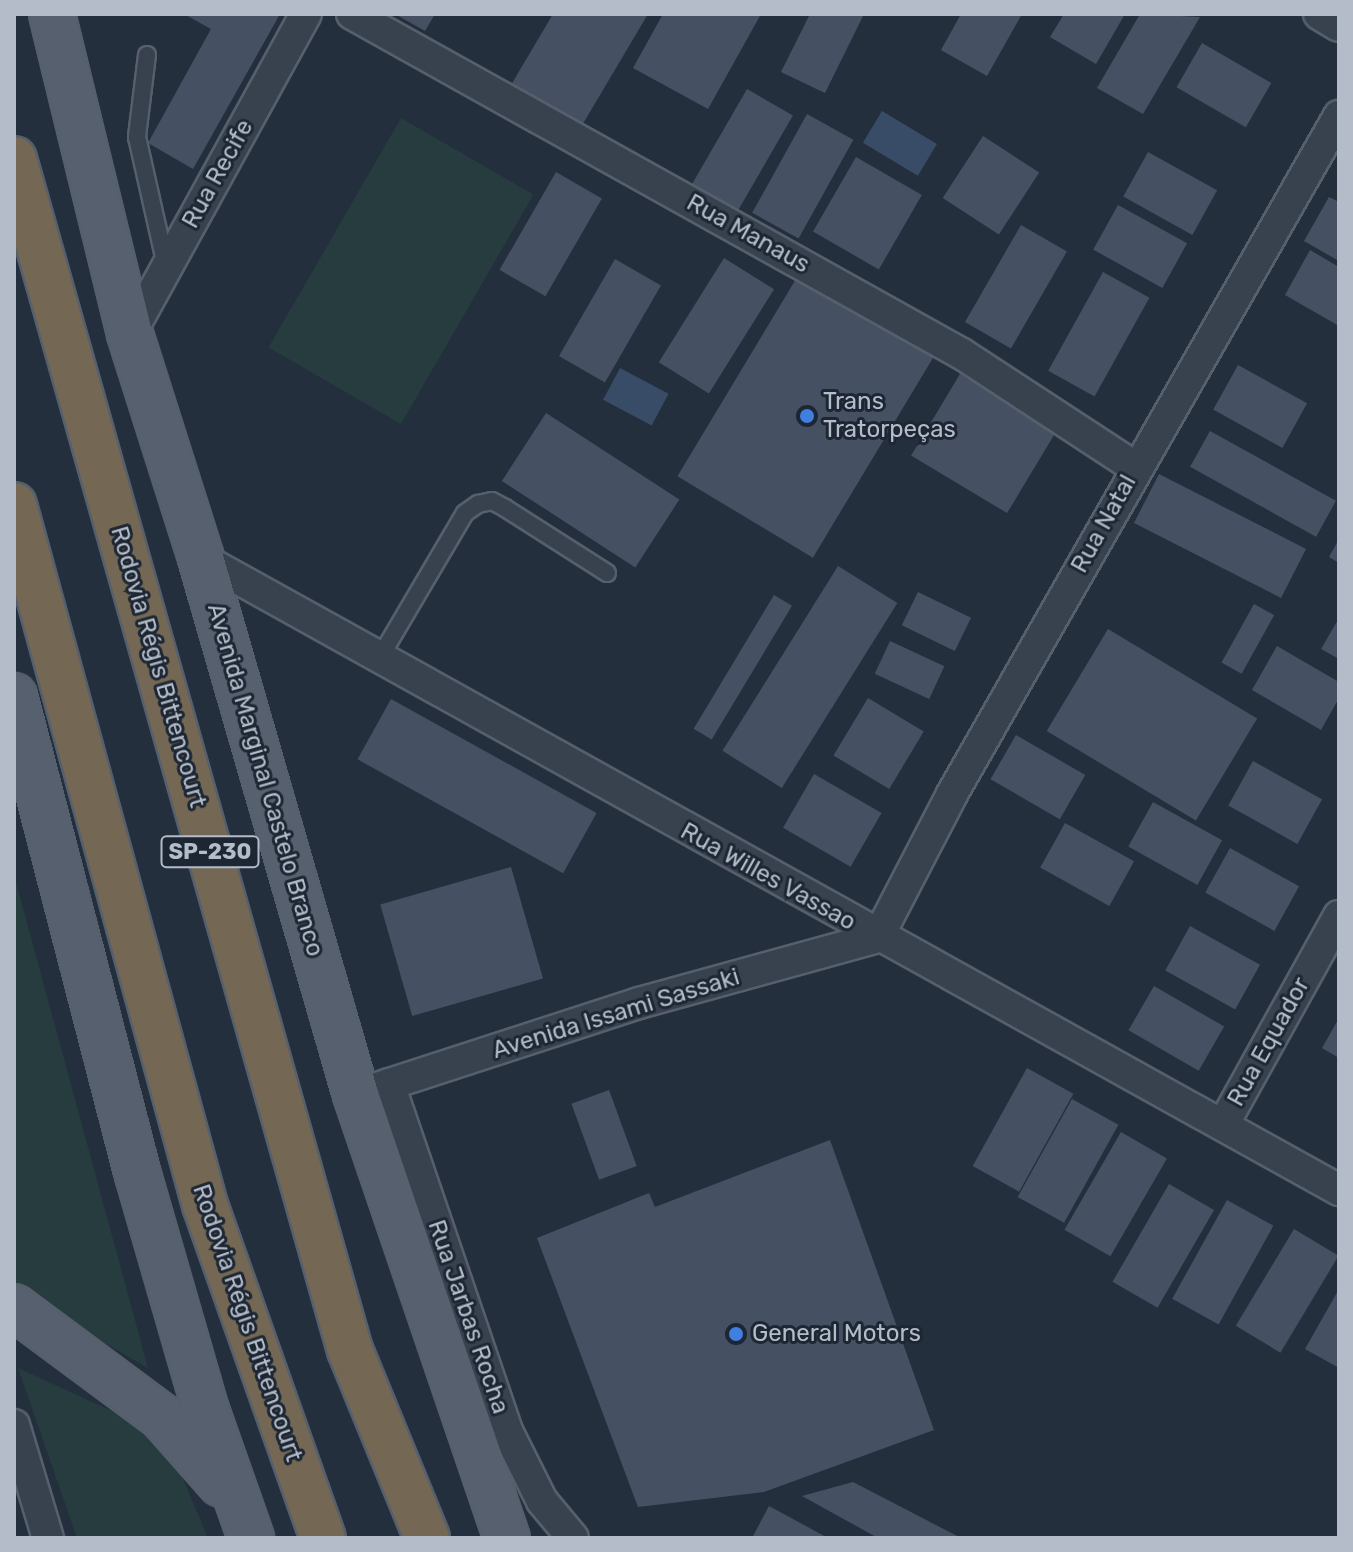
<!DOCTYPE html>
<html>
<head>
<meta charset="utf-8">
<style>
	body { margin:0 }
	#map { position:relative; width:1353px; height:1552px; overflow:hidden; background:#242f3e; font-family:Rubik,sans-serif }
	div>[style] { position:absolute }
	.green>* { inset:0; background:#263c3f; transform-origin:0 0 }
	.water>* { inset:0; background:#394c67; transform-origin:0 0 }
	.building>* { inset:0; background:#455162; transform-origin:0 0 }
	.roads { filter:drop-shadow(2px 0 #565f6c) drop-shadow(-2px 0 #565f6c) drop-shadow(0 2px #565f6c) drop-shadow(0 -2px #565f6c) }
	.service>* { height:16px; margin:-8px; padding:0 8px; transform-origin:8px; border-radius:8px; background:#38414e }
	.minor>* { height:30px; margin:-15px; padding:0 15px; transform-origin:15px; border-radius:15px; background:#38414e }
	.primary>* { height:44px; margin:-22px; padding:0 22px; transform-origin:22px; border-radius:22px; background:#56606e }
	.motorway>* { height:44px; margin:-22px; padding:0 22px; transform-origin:22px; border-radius:22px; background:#746855 }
	.dots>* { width:22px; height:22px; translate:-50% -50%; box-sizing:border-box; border:4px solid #1d2633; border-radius:50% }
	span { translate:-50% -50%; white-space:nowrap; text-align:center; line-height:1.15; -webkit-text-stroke:6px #1d2633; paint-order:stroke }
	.shield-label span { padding:2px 6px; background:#1d2633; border:2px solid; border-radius:6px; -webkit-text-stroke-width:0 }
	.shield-label { font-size:22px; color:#b4bcc9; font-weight:700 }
	.street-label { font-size:24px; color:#b4bcc9 }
	.poi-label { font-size:24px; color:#b4bcc9 }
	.left { translate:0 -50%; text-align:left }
	.frame { position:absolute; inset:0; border:16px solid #b4bcc9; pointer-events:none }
</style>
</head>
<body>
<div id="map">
	<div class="green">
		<div style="left:401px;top:118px;width:153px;height:265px;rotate:30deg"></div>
		<div style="clip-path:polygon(14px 875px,148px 1368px,14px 1291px)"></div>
		<div style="clip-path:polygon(18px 1368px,114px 1412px,150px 1435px,178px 1467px,208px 1538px,77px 1538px)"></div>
	</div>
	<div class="water">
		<div style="left:882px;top:111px;width:64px;height:37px;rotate:31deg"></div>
		<div style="left:620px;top:368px;width:55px;height:36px;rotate:28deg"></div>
	</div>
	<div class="building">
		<div style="clip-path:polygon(184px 14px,280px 14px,193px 169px,148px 143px,211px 29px)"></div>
		<div style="clip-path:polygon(395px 14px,435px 14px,425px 31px)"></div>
		<div style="clip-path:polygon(553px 14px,648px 14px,581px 127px,511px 85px)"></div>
		<div style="clip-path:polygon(663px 14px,761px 14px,708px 109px,633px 68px)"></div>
		<div style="clip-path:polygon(810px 14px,864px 14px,825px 93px,781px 72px)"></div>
		<div style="clip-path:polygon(961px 14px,1022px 14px,987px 76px,941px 50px)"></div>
		<div style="clip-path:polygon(1064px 14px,1125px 14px,1096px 64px,1050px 37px)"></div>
		<div style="clip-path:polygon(1140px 14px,1200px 17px,1143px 114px,1097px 88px)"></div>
		<div style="left:1202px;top:43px;width:80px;height:51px;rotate:30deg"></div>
		<div style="left:747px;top:89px;width:53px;height:113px;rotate:30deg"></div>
		<div style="left:807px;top:114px;width:53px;height:113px;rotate:29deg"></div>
		<div style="left:983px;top:136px;width:67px;height:74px;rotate:33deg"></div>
		<div style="left:1148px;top:152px;width:79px;height:51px;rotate:29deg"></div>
		<div style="left:856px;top:157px;width:76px;height:86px;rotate:30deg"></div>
		<div style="left:556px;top:172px;width:53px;height:113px;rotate:30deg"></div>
		<div style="clip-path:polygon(1329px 197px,1339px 202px,1339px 261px,1304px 241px)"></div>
		<div style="left:1118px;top:205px;width:79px;height:51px;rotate:29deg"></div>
		<div style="left:1021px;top:225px;width:53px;height:112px;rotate:30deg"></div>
		<div style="clip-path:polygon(1310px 250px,1339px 267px,1339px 326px,1285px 295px)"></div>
		<div style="left:724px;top:258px;width:59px;height:123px;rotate:32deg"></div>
		<div style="left:615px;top:259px;width:53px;height:112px;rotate:30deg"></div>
		<div style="left:1103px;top:272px;width:53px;height:113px;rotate:29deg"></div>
		<div style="left:799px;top:274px;width:158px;height:236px;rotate:31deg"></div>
		<div style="left:1238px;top:365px;width:79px;height:51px;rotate:29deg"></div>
		<div style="left:960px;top:374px;width:112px;height:95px;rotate:31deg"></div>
		<div style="left:546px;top:413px;width:159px;height:81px;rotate:33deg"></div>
		<div style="left:1210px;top:431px;width:144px;height:41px;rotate:29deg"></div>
		<div style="left:1159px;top:474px;width:165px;height:55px;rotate:27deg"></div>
		<div style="clip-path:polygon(1339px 539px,1339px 563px,1329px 557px)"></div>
		<div style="left:838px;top:566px;width:70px;height:218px;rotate:32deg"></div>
		<div style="left:918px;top:592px;width:59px;height:37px;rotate:26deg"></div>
		<div style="left:774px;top:595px;width:21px;height:156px;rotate:31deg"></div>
		<div style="left:1254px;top:604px;width:23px;height:67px;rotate:29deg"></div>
		<div style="clip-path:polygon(1339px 618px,1339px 659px,1321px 649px)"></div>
		<div style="left:1108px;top:629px;width:174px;height:119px;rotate:31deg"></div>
		<div style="left:890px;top:641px;width:60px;height:36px;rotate:25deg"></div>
		<div style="clip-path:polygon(1277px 646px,1339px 682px,1339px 698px,1321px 730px,1252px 690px)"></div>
		<div style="left:868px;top:698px;width:65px;height:67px;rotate:31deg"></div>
		<div style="left:391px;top:699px;width:235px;height:69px;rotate:29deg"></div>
		<div style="left:1016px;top:735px;width:80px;height:51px;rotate:30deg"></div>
		<div style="left:1253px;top:761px;width:79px;height:51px;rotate:29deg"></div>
		<div style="left:814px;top:774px;width:78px;height:62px;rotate:30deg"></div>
		<div style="left:1153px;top:802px;width:79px;height:51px;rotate:29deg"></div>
		<div style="left:1065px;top:823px;width:79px;height:51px;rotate:29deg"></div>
		<div style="left:1230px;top:848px;width:79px;height:51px;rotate:29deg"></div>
		<div style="left:511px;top:867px;width:116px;height:136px;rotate:74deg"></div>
		<div style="left:1190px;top:926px;width:80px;height:51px;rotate:29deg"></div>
		<div style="left:1154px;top:986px;width:81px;height:51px;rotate:30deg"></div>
		<div style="clip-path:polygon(1339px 1018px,1339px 1058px,1322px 1048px)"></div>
		<div style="left:1027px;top:1068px;width:53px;height:112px;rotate:29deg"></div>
		<div style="left:609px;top:1090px;width:81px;height:40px;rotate:70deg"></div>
		<div style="left:1072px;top:1099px;width:53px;height:112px;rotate:29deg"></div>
		<div style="left:1121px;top:1132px;width:53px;height:113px;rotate:30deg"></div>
		<div style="clip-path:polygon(830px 1140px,934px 1430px,764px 1492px,638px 1507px,537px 1238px,649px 1193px,655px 1207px)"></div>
		<div style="left:1169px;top:1184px;width:52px;height:113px;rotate:30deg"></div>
		<div style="left:1227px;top:1200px;width:53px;height:113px;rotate:29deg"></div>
		<div style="left:1294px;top:1229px;width:52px;height:113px;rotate:31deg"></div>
		<div style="clip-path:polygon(1339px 1289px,1339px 1368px,1305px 1349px)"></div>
		<div style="clip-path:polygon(853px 1482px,961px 1538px,878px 1538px,802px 1496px)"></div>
		<div style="clip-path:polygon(769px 1506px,828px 1538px,752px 1538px)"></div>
	</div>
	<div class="roads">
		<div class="service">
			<div style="left:147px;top:55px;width:83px;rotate:97deg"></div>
			<div style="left:137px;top:137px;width:132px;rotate:77.3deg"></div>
			<div style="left:379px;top:659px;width:169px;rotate:-59.5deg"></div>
			<div style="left:465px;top:513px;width:16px;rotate:-35deg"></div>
			<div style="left:478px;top:504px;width:14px;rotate:-12deg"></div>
			<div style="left:492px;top:501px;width:15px;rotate:28deg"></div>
			<div style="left:505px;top:508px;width:121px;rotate:32.5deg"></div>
		</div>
		<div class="minor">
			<div style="left:352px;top:14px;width:698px;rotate:29.13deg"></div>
			<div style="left:962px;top:354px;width:208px;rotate:33.2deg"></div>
			<div style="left:1319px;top:14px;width:23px;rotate:31deg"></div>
			<div style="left:130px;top:334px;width:365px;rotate:-61.2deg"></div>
			<div style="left:201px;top:558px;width:1302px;rotate:29.05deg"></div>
			<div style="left:878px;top:937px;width:161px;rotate:-62.6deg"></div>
			<div style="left:952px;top:794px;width:781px;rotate:-60.28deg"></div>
			<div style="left:389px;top:1084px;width:367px;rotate:71.2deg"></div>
			<div style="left:507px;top:1431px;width:78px;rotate:63.4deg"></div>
			<div style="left:542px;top:1501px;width:48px;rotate:50deg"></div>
			<div style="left:356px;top:1095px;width:298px;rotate:-18deg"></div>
			<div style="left:639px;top:1003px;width:248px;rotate:-15.4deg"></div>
			<div style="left:1223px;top:1125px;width:239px;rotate:-61deg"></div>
			<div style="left:14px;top:1425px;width:118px;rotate:73.3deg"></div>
		</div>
		<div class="primary">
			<div style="left:52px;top:14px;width:329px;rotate:76.3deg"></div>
			<div style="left:130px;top:334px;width:235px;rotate:72.4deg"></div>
			<div style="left:201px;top:558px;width:559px;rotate:73.9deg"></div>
			<div style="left:356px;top:1095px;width:468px;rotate:71.2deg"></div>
			<div style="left:14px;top:696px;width:495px;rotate:75.5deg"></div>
			<div style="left:138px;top:1175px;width:245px;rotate:73.9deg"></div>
			<div style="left:206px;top:1410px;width:136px;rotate:70.6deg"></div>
			<div style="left:14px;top:1307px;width:184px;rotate:36.6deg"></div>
			<div style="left:162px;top:1417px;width:89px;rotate:48.6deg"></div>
		</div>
		<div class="motorway">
			<div style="left:14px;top:159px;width:1237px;rotate:74.25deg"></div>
			<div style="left:350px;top:1350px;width:203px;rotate:67.7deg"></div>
			<div style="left:14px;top:505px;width:726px;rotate:74.74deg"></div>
			<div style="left:205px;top:1205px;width:353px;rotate:70.5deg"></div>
		</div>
	</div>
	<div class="dots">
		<div style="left:807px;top:416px;background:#3f7fe0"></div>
		<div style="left:736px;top:1334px;background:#3f7fe0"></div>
	</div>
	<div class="shield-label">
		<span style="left:210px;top:852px">SP-230</span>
	</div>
	<div class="street-label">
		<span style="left:218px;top:174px;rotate:-61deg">Rua Recife</span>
		<span style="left:748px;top:234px;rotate:29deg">Rua Manaus</span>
		<span style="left:1104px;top:524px;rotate:-61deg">Rua Natal</span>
		<span style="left:158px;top:667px;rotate:74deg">Rodovia Régis Bittencourt</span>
		<span style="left:265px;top:780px;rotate:74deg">Avenida Marginal Castelo Branco</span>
		<span style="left:768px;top:877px;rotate:29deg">Rua Willes Vassao</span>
		<span style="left:616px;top:1014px;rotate:-17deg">Avenida Issami Sassaki</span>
		<span style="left:1269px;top:1042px;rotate:-61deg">Rua Equador</span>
		<span style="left:468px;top:1317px;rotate:71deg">Rua Jarbas Rocha</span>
		<span style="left:247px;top:1323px;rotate:71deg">Rodovia Régis Bittencourt</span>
	</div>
	<div class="poi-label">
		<span class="left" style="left:823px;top:416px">Trans<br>Tratorpeças</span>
		<span class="left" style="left:752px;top:1334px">General Motors</span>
	</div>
	<div class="frame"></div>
</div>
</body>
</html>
